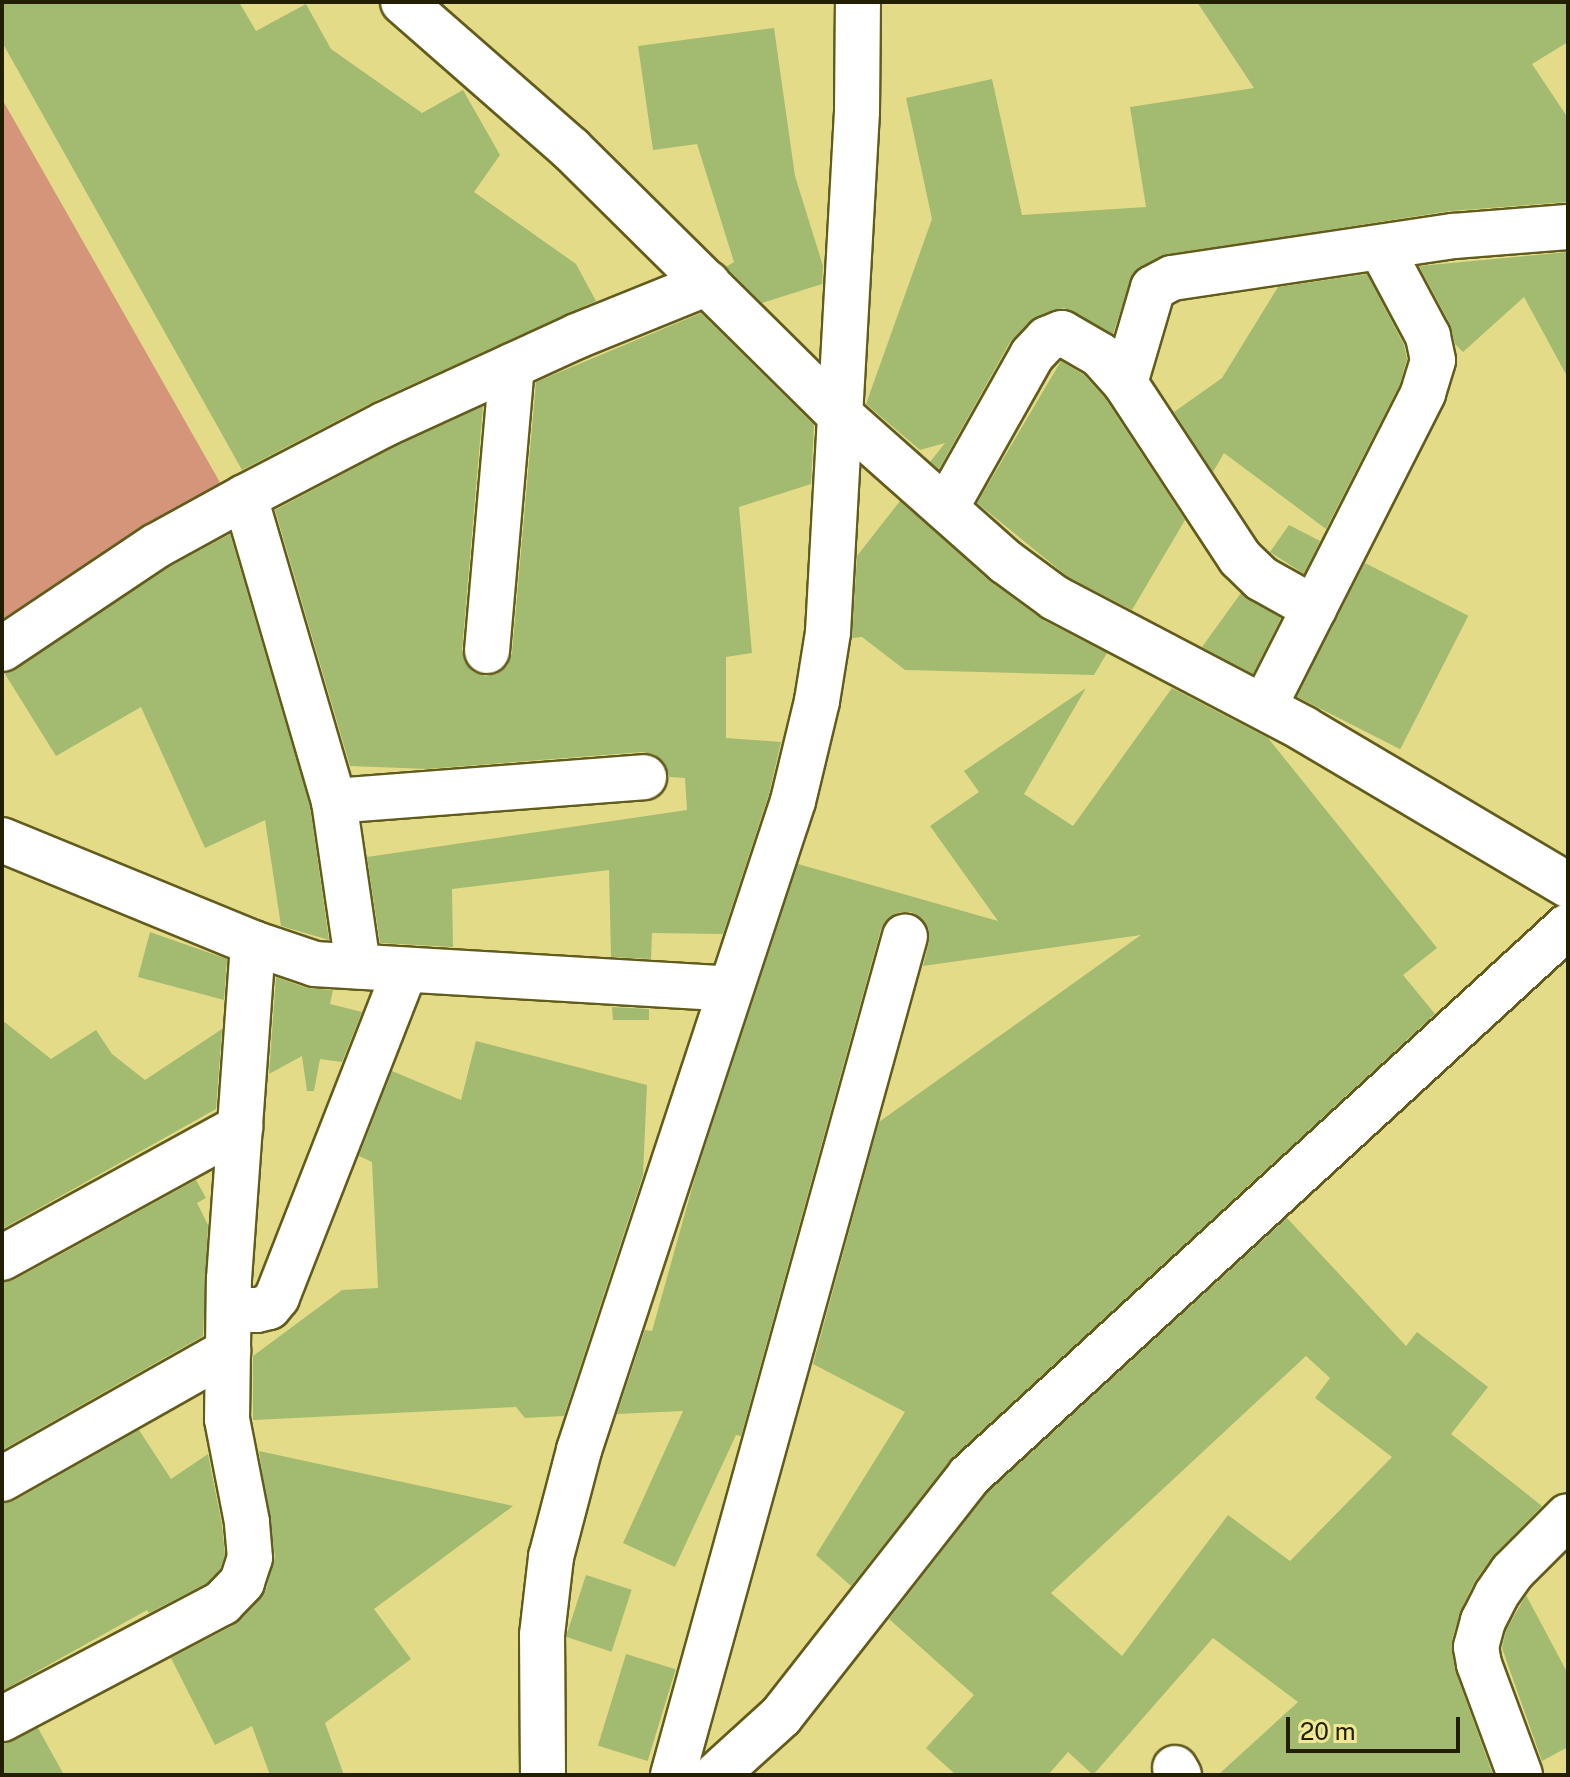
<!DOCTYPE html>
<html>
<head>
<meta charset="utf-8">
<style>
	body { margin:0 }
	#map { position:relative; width:1570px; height:1777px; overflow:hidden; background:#e4db89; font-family:"Public Sans",sans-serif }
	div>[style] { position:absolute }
	.green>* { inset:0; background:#d4957b }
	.building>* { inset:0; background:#a3bb70; transform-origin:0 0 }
	.roads { filter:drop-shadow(2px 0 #625c1c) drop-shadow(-2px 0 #625c1c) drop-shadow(0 2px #625c1c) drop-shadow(0 -2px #625c1c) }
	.minor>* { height:44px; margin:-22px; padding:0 22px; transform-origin:22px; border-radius:22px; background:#fff }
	span { translate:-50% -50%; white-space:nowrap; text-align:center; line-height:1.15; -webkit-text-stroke:6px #f1e896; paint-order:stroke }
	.frame { position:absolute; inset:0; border:4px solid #221e00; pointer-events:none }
	.scale { position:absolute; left:1286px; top:1717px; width:174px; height:36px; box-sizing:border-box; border:4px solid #221e00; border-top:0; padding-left:10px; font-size:24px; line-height:28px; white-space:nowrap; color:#221e00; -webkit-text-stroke:6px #f1e896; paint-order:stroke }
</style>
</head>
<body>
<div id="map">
	<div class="green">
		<div style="clip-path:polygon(2px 99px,222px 486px,2px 619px)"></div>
	</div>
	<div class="building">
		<div style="clip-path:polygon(2px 2px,239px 2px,256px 31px,306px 4px,331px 49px,422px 113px,463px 90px,500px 155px,474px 192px,576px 264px,596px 301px,375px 401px,242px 470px,2px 42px)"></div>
		<div style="clip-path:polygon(1197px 2px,1568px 2px,1568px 42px,1532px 64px,1568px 118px,1568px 202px,1450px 211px,1161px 256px,1133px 273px,1113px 334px,1064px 308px,1029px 322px,1010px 342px,939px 469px,930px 462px,945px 443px,920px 450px,866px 404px,932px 219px,906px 98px,992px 79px,1022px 215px,1146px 207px,1130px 107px,1254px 88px)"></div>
		<div style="clip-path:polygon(774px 28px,795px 176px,823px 266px,822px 284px,762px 303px,726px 267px,734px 262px,697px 144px,653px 150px,638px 46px)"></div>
		<div style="clip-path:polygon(1568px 252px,1568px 378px,1524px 297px,1463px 352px,1455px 344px,1450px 324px,1419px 266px)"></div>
		<div style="clip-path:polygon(1367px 274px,1404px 345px,1407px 359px,1400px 384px,1326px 529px,1224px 453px,1213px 472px,1174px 412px,1222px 378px,1278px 287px)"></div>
		<div style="clip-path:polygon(701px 313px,814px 425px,811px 484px,739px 507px,752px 653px,726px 657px,726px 738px,781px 742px,769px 794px,723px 934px,652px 933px,651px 959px,611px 957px,609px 870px,452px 889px,453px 947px,380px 943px,367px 857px,687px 810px,685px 778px,669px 777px,664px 762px,654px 754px,642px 752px,427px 769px,350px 766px,275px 510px,396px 446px,483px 406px,462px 650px,465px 662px,473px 672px,486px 676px,497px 674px,507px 666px,512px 653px,536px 382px)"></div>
		<div style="clip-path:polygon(1061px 361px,1084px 375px,1105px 398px,1185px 520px,1132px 610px,1068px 577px,977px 503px)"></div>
		<div style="clip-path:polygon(900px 501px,991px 582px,1043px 620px,1107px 653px,1094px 675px,905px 670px,862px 637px,852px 638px,857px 556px)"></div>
		<div style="clip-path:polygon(1289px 525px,1320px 541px,1304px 574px,1270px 552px)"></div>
		<div style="clip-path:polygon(230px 534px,310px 806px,329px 940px,281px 926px,265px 820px,205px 848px,141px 707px,56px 756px,5px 674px,169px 567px)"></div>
		<div style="left:1365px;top:563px;width:116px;height:150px;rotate:27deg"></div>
		<div style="clip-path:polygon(1241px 593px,1281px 618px,1253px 674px,1202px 647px)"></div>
		<div style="clip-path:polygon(1086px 688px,1024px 794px,1073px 826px,1172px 688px,1268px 738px,1437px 948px,1403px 975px,1435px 1014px,952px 1458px,851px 1586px,816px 1555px,905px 1412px,813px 1364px,879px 1122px,1141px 935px,923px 966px,929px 942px,929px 930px,923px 919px,911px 912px,900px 912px,888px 918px,881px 929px,741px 1436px,736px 1435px,675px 1567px,623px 1543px,683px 1411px,617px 1414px,645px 1330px,652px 1331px,696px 1174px,798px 864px,998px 921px,930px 826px,979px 792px,964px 771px)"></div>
		<div style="clip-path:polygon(150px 932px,227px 959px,224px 1000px,138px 977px)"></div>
		<div style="clip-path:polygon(276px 977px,307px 988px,333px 990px,330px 1004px,362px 1012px,342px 1062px,320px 1059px,314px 1091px,307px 1091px,302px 1056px,269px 1074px)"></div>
		<div style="clip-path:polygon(612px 1007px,649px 1009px,649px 1020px,613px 1020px)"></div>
		<div style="clip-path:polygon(2px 1020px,51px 1059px,96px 1030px,112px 1054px,145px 1080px,222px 1029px,216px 1109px,2px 1229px)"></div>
		<div style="clip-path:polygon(476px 1041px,647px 1085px,643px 1175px,564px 1416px,525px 1418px,516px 1407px,253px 1420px,253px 1356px,342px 1290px,378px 1288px,372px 1162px,359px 1156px,392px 1071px,461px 1100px)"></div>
		<div style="clip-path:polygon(196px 1180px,206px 1198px,197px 1203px,208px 1225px,203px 1336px,2px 1450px,2px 1283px,14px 1280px)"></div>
		<div style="clip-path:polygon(evenodd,1287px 1218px,1406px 1346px,1417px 1332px,1488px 1387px,1451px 1434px,1542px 1506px,1494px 1555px,1475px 1581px,1461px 1610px,1452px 1640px,1456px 1673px,1493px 1775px,1218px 1775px,1298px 1702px,1213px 1638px,1093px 1775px,1068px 1752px,1048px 1775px,956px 1775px,926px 1748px,974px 1695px,889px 1619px,987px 1493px,1287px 1218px,1306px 1356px,1330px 1378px,1315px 1398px,1392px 1457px,1290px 1561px,1228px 1515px,1122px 1656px,1051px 1593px,1306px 1356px)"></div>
		<div style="clip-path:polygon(139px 1430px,171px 1479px,208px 1454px,222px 1525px,225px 1555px,220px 1569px,207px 1583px,149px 1613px,147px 1610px,2px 1691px,2px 1504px,14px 1501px)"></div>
		<div style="clip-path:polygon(259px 1451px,513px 1506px,374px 1609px,411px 1659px,325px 1723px,344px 1775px,270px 1775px,252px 1726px,215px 1745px,171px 1658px,234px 1625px,266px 1590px,275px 1556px)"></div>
		<div style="left:586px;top:1575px;width:48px;height:65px;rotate:18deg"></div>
		<div style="clip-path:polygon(1526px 1595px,1568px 1674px,1568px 1747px,1542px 1761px,1502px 1648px,1506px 1630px)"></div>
		<div style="left:626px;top:1654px;width:52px;height:96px;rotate:17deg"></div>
		<div style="clip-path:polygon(38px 1728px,64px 1775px,2px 1775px,2px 1744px)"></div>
	</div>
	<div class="roads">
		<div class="minor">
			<div style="left:403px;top:2px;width:223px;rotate:41.2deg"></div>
			<div style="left:571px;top:149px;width:375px;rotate:44.7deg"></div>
			<div style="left:838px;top:413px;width:225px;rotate:41.6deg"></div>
			<div style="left:1006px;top:562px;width:61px;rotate:36.3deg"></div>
			<div style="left:1055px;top:598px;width:281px;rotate:27.7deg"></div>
			<div style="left:1304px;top:729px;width:307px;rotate:30.6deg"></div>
			<div style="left:1125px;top:383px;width:99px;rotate:-73.6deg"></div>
			<div style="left:1153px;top:288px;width:21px;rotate:-28deg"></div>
			<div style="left:1172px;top:278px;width:285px;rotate:-8.5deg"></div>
			<div style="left:1454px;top:236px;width:114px;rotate:-4.5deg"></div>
			<div style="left:245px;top:497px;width:317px;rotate:73.7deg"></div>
			<div style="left:334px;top:801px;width:167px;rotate:81.7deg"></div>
			<div style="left:947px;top:506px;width:173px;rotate:-60.6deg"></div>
			<div style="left:1032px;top:355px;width:22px;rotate:-47deg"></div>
			<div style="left:1047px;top:339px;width:16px;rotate:-22deg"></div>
			<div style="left:1062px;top:333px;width:44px;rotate:30.1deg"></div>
			<div style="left:1100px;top:355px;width:38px;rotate:48deg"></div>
			<div style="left:1125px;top:383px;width:209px;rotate:56.7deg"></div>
			<div style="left:1240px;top:558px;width:30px;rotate:44deg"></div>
			<div style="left:1262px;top:579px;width:60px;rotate:29.1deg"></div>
			<div style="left:2px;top:649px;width:185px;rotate:-33.8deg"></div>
			<div style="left:156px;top:546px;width:102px;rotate:-28.8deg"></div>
			<div style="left:245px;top:497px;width:158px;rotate:-27.5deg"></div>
			<div style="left:385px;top:424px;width:211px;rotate:-24.6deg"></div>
			<div style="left:577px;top:336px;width:141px;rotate:-22deg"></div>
			<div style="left:487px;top:651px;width:286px;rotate:-85deg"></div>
			<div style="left:1264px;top:707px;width:352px;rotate:-63.1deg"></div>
			<div style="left:1423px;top:393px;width:34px;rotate:-73deg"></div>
			<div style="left:1433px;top:360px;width:25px;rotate:-102deg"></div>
			<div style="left:1428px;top:336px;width:100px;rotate:-118.1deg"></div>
			<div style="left:334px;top:801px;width:311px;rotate:-4.4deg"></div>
			<div style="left:2px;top:840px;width:271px;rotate:22.3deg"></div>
			<div style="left:253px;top:943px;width:65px;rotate:18.7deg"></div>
			<div style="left:315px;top:964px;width:416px;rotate:3.4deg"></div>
			<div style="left:2px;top:1258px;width:272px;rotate:-28.8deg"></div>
			<div style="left:229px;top:1310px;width:28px"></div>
			<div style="left:257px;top:1310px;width:12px;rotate:-14deg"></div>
			<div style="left:269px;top:1307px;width:13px;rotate:-51deg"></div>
			<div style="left:277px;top:1297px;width:351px;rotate:-68.6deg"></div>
			<div style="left:2px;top:1479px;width:260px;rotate:-29.5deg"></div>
			<div style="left:2px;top:1719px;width:249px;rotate:-27.8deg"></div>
			<div style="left:222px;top:1603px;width:29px;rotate:-46deg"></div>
			<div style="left:242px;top:1582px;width:25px;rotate:-72deg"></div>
			<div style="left:250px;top:1558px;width:36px;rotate:-95deg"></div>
			<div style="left:247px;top:1522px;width:105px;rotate:-101deg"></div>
			<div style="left:227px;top:1419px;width:140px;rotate:-89.2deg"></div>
			<div style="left:229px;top:1279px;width:337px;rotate:-85.9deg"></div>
			<div style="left:1175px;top:1768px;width:8px;rotate:60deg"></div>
			<div style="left:543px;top:1775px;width:140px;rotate:-90.4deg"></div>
			<div style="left:542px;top:1635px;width:79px;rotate:-83.4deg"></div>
			<div style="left:551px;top:1557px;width:111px;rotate:-75.3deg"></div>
			<div style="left:579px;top:1450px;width:683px;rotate:-71.75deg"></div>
			<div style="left:793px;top:801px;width:103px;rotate:-76.5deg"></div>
			<div style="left:817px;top:701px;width:70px;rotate:-80.9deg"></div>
			<div style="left:828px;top:632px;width:521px;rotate:-86.81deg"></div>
			<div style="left:857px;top:112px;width:110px;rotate:-89.5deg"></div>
			<div style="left:673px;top:1775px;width:870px;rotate:-74.54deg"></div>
			<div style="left:716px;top:1775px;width:88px;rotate:-42.2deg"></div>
			<div style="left:781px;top:1716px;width:305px;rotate:-51.9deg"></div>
			<div style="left:969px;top:1476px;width:813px;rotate:-42.56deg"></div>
			<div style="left:1520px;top:1775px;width:118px;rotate:-110.3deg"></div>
			<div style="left:1479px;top:1664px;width:17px;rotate:-100deg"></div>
			<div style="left:1476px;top:1647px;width:27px;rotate:-75deg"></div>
			<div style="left:1483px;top:1621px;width:29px;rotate:-63deg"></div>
			<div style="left:1496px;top:1595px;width:28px;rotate:-55deg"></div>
			<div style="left:1512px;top:1572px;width:79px;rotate:-45deg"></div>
		</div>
	</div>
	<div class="frame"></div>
	<div class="scale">20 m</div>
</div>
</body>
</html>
